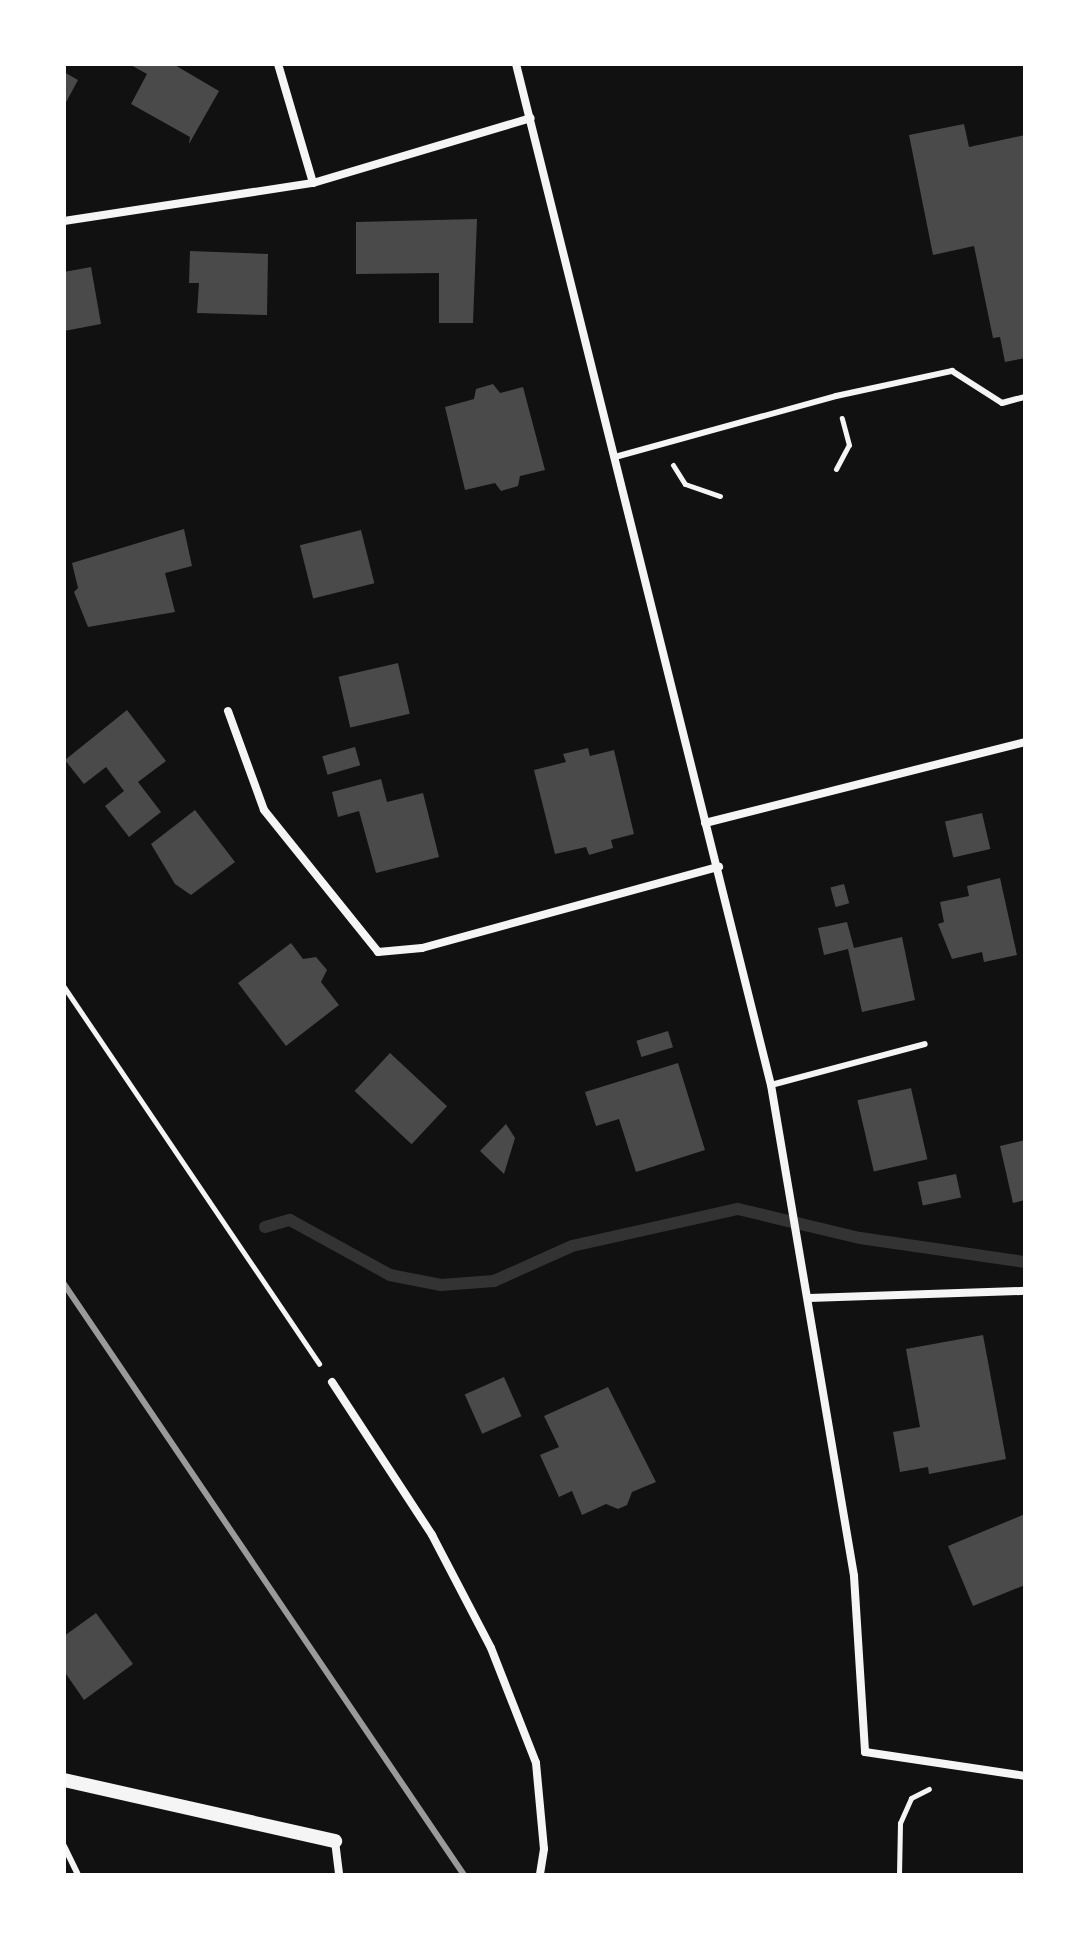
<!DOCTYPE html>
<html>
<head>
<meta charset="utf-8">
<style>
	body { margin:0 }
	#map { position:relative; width:1089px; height:1939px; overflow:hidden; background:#111; font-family:Spectral,serif }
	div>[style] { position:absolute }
	.stream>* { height:12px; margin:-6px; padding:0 6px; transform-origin:6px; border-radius:6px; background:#333 }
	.building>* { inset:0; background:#4a4a4a; transform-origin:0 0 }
	.path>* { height:5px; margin:-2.5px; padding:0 2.5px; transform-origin:2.5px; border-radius:2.5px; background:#f5f5f5 }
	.service>* { height:6px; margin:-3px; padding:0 3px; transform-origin:3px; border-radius:3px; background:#f5f5f5 }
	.minor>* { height:8px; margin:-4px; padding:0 4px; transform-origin:4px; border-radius:4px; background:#f5f5f5 }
	.tertiary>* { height:14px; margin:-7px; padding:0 7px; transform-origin:7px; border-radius:7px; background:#f5f5f5 }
	.rail>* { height:6px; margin:-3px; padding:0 3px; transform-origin:3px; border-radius:3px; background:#9a9a9a }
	span { translate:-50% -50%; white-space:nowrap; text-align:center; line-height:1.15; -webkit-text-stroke:8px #fff; paint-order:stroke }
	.frame { position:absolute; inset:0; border:66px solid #fff; pointer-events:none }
</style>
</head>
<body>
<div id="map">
	<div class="stream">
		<div style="left:265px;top:1227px;width:26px;rotate:-16deg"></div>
		<div style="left:290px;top:1220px;width:114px;rotate:28.8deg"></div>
		<div style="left:390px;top:1275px;width:52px;rotate:11.1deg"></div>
		<div style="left:441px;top:1285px;width:53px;rotate:-4.3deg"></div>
		<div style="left:494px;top:1281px;width:85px;rotate:-24.2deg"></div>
		<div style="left:572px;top:1246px;width:170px;rotate:-12.6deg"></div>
		<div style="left:738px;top:1209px;width:125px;rotate:13.4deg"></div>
		<div style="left:860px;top:1238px;width:167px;rotate:8.3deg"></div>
	</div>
	<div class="building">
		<div style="clip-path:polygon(129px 64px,173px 64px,219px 91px,189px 144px,190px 137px,131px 104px,147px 74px)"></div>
		<div style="clip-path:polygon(64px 72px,78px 80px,64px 106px)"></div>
		<div style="clip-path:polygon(964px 124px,969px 147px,1025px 135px,1025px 358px,1005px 362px,1000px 337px,993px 338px,974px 246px,933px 255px,909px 135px)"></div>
		<div style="clip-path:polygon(477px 219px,473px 323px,439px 323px,439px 273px,356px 274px,356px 222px)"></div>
		<div style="clip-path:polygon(190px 251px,268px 254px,267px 315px,197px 313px,199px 283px,189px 283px)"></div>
		<div style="clip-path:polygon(91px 267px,101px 324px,64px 331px,64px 272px)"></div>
		<div style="clip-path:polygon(493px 384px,500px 393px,523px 387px,545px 470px,520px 476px,518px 486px,501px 491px,495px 483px,465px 490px,445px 407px,474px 399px,476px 389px)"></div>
		<div style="clip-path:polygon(184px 529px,192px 566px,165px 573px,175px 612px,88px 627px,74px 592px,78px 588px,72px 563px)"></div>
		<div style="left:361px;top:530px;width:55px;height:63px;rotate:76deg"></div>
		<div style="left:398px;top:663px;width:52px;height:61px;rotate:77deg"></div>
		<div style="clip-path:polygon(127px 710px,166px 761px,138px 782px,161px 812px,129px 837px,105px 806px,124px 791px,106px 767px,84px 784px,65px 760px)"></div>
		<div style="left:355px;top:747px;width:19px;height:34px;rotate:74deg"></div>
		<div style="clip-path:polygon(588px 748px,590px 756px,614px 750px,634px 834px,611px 840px,613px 848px,589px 855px,586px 847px,555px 854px,534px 770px,566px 762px,563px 754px)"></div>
		<div style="clip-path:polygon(381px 779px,387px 802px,423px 793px,439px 857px,376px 873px,359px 811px,338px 817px,332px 792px)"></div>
		<div style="clip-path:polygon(195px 810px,235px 862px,191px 895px,175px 884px,151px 844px)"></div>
		<div style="left:982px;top:813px;width:37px;height:38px;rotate:77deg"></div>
		<div style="clip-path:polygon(1000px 878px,1017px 955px,984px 962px,982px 952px,952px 959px,938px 924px,944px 922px,940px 902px,969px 896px,967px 886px)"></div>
		<div style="left:844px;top:884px;width:20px;height:14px;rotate:75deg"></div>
		<div style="clip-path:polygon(847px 922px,854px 948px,902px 937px,915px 1000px,862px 1012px,848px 949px,824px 955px,818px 928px)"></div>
		<div style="clip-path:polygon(291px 943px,303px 959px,316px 957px,327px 970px,321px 982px,339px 1005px,286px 1046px,238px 983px)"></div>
		<div style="left:668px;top:1031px;width:17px;height:33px;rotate:73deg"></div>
		<div style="left:390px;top:1053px;width:78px;height:52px;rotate:43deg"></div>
		<div style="clip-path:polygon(678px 1063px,705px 1150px,636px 1172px,619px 1119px,596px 1126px,585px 1092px)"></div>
		<div style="left:911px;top:1088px;width:73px;height:55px;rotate:77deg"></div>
		<div style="clip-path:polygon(506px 1124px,515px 1138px,504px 1174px,480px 1151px)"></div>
		<div style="clip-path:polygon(1025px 1140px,1025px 1200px,1013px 1203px,1000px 1146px)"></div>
		<div style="left:956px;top:1174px;width:24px;height:39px;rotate:78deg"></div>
		<div style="clip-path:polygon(983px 1335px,1006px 1459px,929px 1474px,928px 1467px,900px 1472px,893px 1432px,920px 1427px,906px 1349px)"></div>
		<div style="left:504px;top:1377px;width:43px;height:43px;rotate:66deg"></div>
		<div style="clip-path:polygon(608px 1387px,656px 1482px,632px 1492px,627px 1505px,618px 1509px,606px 1504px,582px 1515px,572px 1491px,559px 1497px,540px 1455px,559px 1447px,544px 1416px)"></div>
		<div style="clip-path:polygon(1025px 1514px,1025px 1585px,973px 1606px,948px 1546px)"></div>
		<div style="clip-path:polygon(96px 1613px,133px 1664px,84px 1700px,64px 1671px,64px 1636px)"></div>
	</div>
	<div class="path">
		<div style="left:673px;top:465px;width:22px;rotate:58deg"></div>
		<div style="left:685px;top:484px;width:37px;rotate:19deg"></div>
		<div style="left:836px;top:469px;width:27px;rotate:-62deg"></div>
		<div style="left:849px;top:445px;width:28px;rotate:-105deg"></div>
		<div style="left:64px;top:987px;width:455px;rotate:55.9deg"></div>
		<div style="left:899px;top:1875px;width:52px;rotate:-88.9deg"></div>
		<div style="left:900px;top:1823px;width:27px;rotate:-66deg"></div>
		<div style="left:911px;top:1798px;width:20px;rotate:-27deg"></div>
	</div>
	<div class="service">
		<div style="left:615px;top:457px;width:229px;rotate:-15.4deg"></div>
		<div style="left:836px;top:396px;width:119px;rotate:-12.2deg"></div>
		<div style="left:952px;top:371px;width:59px;rotate:32.6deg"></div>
		<div style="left:1002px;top:403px;width:24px;rotate:-15deg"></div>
		<div style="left:771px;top:1085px;width:159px;rotate:-14.9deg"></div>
		<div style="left:64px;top:1846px;width:32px;rotate:64deg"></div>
	</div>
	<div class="minor">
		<div style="left:278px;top:64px;width:124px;rotate:73.6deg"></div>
		<div style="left:516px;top:64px;width:1052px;rotate:75.98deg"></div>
		<div style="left:771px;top:1085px;width:498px;rotate:80.4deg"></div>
		<div style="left:854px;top:1576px;width:176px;rotate:86.4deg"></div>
		<div style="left:865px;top:1752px;width:162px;rotate:8.5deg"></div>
		<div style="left:64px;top:221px;width:252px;rotate:-8.7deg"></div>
		<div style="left:313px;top:183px;width:227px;rotate:-16.6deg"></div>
		<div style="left:228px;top:711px;width:105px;rotate:70deg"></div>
		<div style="left:264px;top:810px;width:182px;rotate:51.2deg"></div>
		<div style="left:378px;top:952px;width:44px;rotate:-5.2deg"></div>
		<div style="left:422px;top:948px;width:308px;rotate:-15.3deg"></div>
		<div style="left:705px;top:823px;width:330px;rotate:-14.2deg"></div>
		<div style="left:809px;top:1298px;width:216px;rotate:-1.9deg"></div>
		<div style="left:332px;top:1382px;width:183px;rotate:56.8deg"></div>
		<div style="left:432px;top:1535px;width:127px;rotate:62.4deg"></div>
		<div style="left:491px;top:1648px;width:123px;rotate:68.6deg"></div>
		<div style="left:536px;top:1763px;width:86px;rotate:84.7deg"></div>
		<div style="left:544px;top:1849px;width:26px;rotate:99deg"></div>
		<div style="left:335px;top:1841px;width:34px;rotate:83deg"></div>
	</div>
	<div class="tertiary">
		<div style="left:64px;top:1780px;width:278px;rotate:12.7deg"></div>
	</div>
	<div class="rail">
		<div style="left:64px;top:1284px;width:714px;rotate:55.91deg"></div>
	</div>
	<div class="frame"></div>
</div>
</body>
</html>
